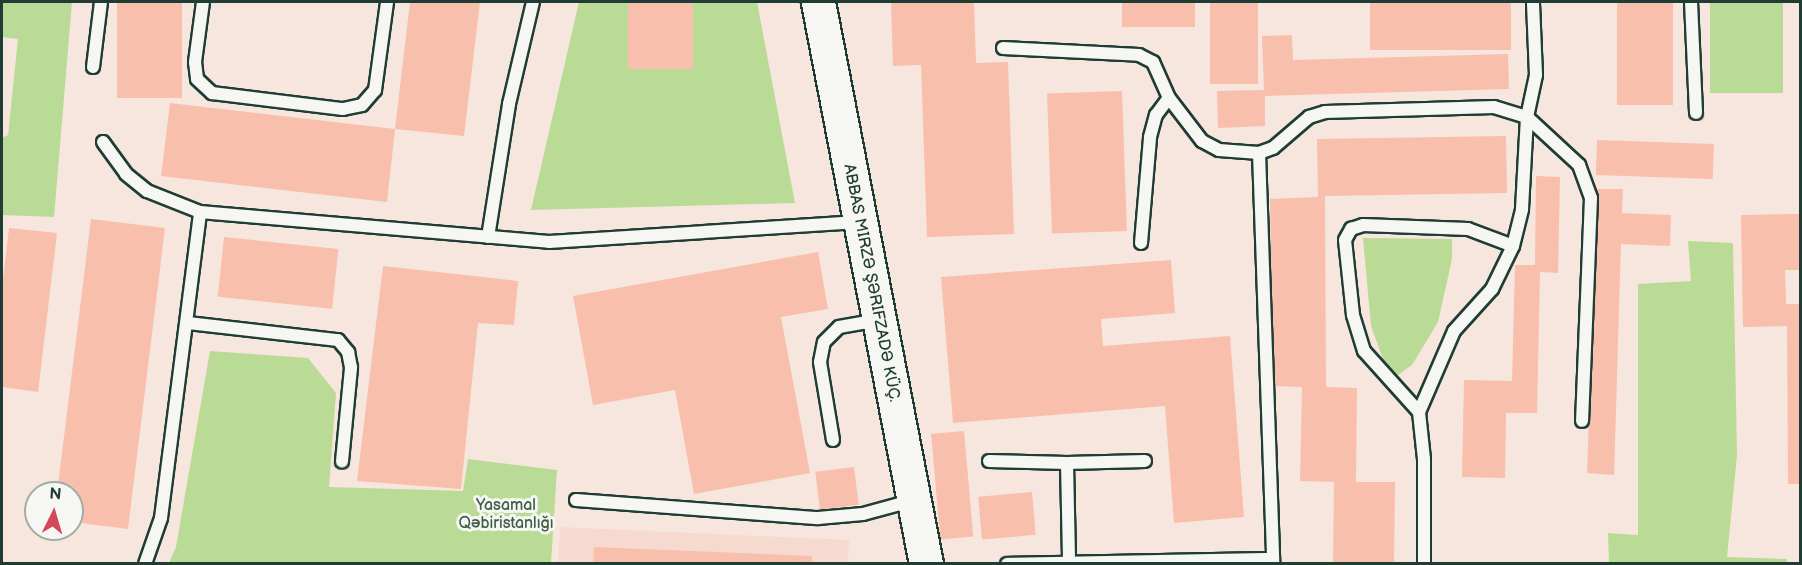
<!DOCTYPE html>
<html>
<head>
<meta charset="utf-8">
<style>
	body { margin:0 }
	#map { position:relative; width:1802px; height:565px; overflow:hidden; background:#f7e6dd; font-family:"Balsamiq Sans",sans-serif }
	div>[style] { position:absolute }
	.built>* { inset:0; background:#f7dacf }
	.green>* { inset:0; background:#b9db95; transform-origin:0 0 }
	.building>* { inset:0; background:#f8bfad; transform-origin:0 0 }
	.roads { filter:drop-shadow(2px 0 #1f3d34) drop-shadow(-2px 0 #1f3d34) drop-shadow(0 2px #1f3d34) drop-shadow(0 -2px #1f3d34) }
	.lane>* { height:12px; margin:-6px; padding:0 6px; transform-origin:6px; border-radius:6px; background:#f6f6f2 }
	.secondary>* { height:33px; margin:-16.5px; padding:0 16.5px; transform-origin:16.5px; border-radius:16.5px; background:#f6f6f2 }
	span { translate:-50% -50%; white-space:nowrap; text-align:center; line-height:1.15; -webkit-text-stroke:6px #f6f6f2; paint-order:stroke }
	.street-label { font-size:16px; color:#1f3d34 }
	.park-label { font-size:16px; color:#3e5d47 }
	.frame { position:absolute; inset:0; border:3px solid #1f3d34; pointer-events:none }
	.north { position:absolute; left:24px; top:481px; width:60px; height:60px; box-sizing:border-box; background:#f6f6f2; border:2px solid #a0aca6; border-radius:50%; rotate:5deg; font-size:16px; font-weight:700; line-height:24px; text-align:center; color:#1f3d34 }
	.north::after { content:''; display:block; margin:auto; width:21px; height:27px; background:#d1495b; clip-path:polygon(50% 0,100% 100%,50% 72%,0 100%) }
</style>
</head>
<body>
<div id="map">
	<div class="built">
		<div style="clip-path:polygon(560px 527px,849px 540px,848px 563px,558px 564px)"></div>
	</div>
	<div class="green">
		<div style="clip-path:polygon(2px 2px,72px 2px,54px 217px,2px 215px,2px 138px,8px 135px,18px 39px,2px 37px)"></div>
		<div style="clip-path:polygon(579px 2px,757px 2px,795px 203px,531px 210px)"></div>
		<div style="left:1710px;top:2px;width:73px;height:91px"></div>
		<div style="clip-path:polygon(1363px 238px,1452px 239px,1452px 259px,1438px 322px,1412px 365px,1398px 375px,1386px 367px,1371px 326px)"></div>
		<div style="clip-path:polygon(1688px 241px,1733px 243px,1737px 455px,1727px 557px,1787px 559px,1787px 563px,1609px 563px,1608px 533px,1638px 535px,1638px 284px,1691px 281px)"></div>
		<div style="clip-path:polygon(210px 351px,308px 358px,336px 393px,329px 487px,463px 491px,468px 459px,557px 470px,551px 563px,169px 563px,176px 547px)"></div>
	</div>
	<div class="building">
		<div style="left:117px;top:2px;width:65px;height:96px"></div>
		<div style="clip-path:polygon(410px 2px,480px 2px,464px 136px,395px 129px,387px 202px,161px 176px,170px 103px,395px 129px)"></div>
		<div style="left:628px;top:2px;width:65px;height:67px"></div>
		<div style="clip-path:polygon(891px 2px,974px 2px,976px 63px,1008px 62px,1014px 234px,927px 237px,921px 65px,893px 66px)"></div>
		<div style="left:1122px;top:2px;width:73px;height:25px"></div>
		<div style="left:1210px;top:2px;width:48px;height:82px"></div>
		<div style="left:1370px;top:2px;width:141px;height:48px"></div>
		<div style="left:1617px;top:2px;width:56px;height:103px"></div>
		<div style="clip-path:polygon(1292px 35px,1293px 60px,1508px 54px,1509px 89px,1265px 96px,1265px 126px,1218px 128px,1217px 91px,1264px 90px,1262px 36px)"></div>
		<div style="left:1122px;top:91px;width:140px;height:75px;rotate:88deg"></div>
		<div style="clip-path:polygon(1506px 136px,1507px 193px,1325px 196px,1326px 387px,1357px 388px,1356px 482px,1395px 482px,1394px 564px,1333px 564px,1334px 482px,1300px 481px,1302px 387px,1273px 386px,1270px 199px,1318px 197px,1317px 139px)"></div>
		<div style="left:1597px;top:140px;width:117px;height:35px;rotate:2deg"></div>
		<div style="clip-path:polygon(1536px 176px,1560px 177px,1558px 273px,1540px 272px,1537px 413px,1506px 413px,1505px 478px,1462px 477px,1464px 380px,1512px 381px,1515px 265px,1535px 265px)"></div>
		<div style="clip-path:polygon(1597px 189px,1623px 189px,1622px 213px,1671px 215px,1670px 246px,1621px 244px,1614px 475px,1587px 473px)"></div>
		<div style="clip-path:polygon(1800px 214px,1800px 270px,1785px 270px,1786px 304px,1800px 304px,1800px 484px,1788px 484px,1787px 326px,1743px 327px,1741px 215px)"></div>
		<div style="clip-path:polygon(91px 219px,165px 228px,128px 529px,72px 522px,72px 493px,57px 493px)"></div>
		<div style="clip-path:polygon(9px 228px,57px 233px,38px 392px,2px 387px,2px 288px)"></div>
		<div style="left:224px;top:237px;width:115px;height:60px;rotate:6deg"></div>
		<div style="clip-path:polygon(818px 252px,828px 309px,781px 317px,810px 473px,694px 494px,675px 390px,593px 405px,573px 296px)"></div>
		<div style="clip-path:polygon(1171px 260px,1175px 313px,1101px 319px,1103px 346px,1230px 336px,1244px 517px,1174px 523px,1165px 406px,953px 423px,941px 277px)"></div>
		<div style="clip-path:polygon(383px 266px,518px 281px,514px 325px,478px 323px,461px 489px,357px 481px)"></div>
		<div style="left:964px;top:431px;width:106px;height:33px;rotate:85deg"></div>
		<div style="left:854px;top:467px;width:38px;height:39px;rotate:83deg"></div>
		<div style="left:1032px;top:492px;width:43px;height:54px;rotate:85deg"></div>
		<div style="clip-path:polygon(594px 547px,812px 556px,812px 564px,593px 564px)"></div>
	</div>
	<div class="roads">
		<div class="lane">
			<div style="left:203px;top:2px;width:61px;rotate:97.6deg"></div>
			<div style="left:195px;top:62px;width:17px;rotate:83deg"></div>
			<div style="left:197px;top:79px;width:21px;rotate:43deg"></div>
			<div style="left:212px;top:93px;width:132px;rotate:7deg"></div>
			<div style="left:343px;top:109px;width:19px;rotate:-12deg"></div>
			<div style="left:362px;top:105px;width:20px;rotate:-49deg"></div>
			<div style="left:375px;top:90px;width:89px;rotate:-82.2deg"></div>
			<div style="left:1691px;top:2px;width:111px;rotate:87.4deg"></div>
			<div style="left:1003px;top:48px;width:136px;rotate:2.9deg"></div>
			<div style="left:1139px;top:55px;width:16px;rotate:27deg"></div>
			<div style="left:1153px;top:62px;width:39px;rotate:66deg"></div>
			<div style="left:1169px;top:98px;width:54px;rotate:52.5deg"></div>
			<div style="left:1202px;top:141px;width:19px;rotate:28deg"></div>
			<div style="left:1219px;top:150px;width:40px;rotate:4.3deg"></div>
			<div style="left:1259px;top:153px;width:411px;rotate:88deg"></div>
			<div style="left:93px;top:67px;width:65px;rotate:-83deg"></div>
			<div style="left:103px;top:142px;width:39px;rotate:54deg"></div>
			<div style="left:126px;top:174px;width:27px;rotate:39deg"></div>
			<div style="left:147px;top:191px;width:57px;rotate:21.6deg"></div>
			<div style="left:200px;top:212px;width:350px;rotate:4.9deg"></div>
			<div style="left:549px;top:242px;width:310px;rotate:-3.7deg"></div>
			<div style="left:1259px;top:153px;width:15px;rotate:-20deg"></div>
			<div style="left:1273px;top:148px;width:48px;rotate:-40.7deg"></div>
			<div style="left:1309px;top:117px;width:17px;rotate:-17deg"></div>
			<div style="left:1325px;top:112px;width:169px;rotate:-1.7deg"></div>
			<div style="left:1494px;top:107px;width:34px;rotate:17deg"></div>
			<div style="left:1527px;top:117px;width:71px;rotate:42.7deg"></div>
			<div style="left:1579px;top:165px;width:35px;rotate:70deg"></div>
			<div style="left:1591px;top:198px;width:223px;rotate:92.3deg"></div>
			<div style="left:488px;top:237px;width:135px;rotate:-81deg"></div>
			<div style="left:509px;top:104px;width:105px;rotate:-76.8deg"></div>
			<div style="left:1141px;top:243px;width:106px;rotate:-85.1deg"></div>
			<div style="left:1150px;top:137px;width:23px;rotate:-75deg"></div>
			<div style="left:1156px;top:115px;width:21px;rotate:-53deg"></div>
			<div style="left:188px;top:323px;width:151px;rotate:6.5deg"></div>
			<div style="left:338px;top:340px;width:16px;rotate:50deg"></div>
			<div style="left:348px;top:352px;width:16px;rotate:79deg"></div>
			<div style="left:351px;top:368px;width:94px;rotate:95.5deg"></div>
			<div style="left:1419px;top:412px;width:88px;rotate:-66.6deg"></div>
			<div style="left:1454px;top:331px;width:57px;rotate:-47.9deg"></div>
			<div style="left:1492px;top:289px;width:48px;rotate:-64deg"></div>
			<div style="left:1513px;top:246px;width:38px;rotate:-76deg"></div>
			<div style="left:1522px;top:209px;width:92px;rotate:-86.9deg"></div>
			<div style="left:1527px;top:117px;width:43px;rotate:-77.9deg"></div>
			<div style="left:1536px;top:75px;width:73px;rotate:-92.4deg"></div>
			<div style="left:833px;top:440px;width:79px;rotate:-99.5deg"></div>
			<div style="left:820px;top:362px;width:20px;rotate:-79deg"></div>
			<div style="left:824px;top:342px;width:21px;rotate:-45deg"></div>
			<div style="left:839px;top:327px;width:39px;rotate:-10deg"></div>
			<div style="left:989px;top:461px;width:78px;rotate:1.5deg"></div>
			<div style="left:1067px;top:463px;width:98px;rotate:88.8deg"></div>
			<div style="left:1067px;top:463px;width:78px;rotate:-1.5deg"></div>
			<div style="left:576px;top:500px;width:243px;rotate:4.3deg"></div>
			<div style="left:818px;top:518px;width:45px;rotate:-5.1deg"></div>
			<div style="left:863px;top:514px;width:50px;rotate:-15.2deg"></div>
			<div style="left:145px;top:564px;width:49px;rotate:-70.8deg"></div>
			<div style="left:161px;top:518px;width:308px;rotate:-82.7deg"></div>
			<div style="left:1007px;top:564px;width:265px;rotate:-1.1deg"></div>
			<div style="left:1424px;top:564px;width:105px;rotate:-90deg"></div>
			<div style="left:1424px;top:459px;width:47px;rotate:-96.1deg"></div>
			<div style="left:1419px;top:412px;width:82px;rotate:-132deg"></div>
			<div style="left:1364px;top:351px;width:38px;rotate:-107deg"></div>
			<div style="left:1353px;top:315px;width:75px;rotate:-96.1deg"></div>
			<div style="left:1345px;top:240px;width:13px;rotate:-61deg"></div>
			<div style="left:1351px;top:229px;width:13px;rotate:-18deg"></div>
			<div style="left:1363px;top:225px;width:105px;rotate:2.2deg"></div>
			<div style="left:1468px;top:229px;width:48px;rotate:20.7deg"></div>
		</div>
		<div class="secondary">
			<div style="left:818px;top:2px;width:572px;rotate:79.12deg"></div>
		</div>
	</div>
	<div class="street-label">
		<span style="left:871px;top:283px;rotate:79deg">ABBAS MIRZƏ ŞƏRIFZADƏ KÜÇ.</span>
	</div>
	<div class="park-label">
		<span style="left:506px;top:515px">Yasamal<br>Qəbiristanlığı</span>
	</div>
	<div class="frame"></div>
	<div class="north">N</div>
</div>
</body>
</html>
